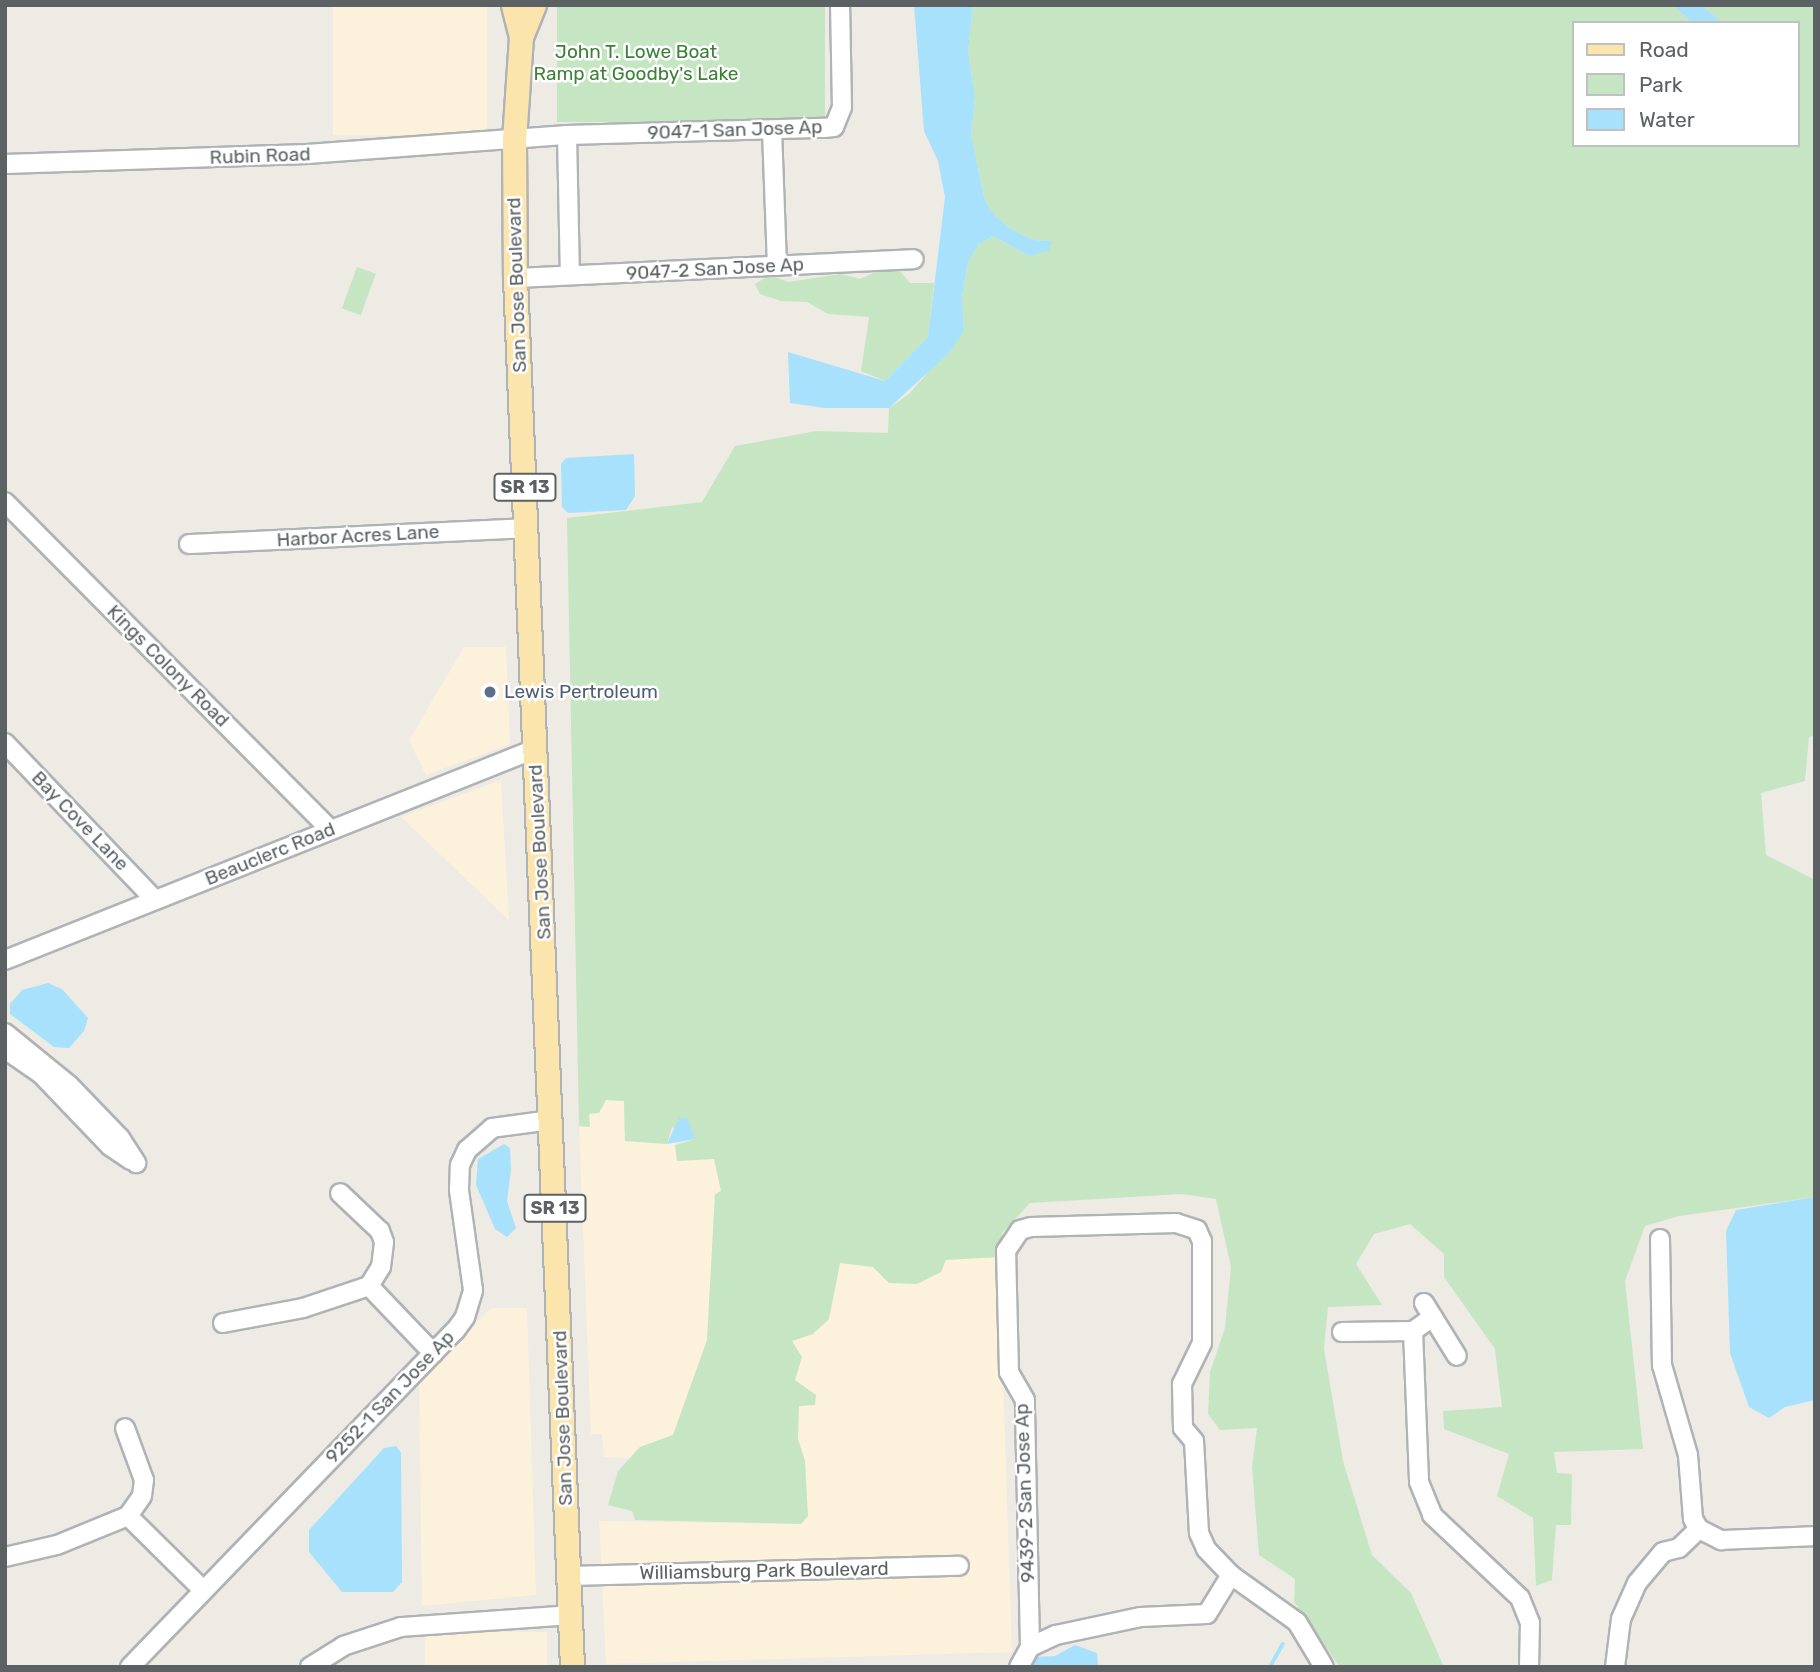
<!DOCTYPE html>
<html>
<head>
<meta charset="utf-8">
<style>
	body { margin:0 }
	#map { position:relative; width:1820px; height:1672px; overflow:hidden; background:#eeebe5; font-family:Rubik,sans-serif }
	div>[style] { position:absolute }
	.commercial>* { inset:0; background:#fcf1db; transform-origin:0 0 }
	.green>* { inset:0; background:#c6e5c2; transform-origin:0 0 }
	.water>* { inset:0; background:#a7e1fb }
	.stream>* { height:3.5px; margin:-1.75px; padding:0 1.75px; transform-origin:1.75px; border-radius:1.75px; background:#a7e1fb }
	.roads { filter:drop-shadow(2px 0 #b0b3b6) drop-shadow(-2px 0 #b0b3b6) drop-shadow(0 2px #b0b3b6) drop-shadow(0 -2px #b0b3b6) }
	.minor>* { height:18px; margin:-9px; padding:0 9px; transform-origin:9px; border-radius:9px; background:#fff }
	.major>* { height:23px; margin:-11.5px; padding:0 11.5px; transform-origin:11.5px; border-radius:11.5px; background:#fce5ac }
	.dots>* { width:19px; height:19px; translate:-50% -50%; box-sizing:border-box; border:4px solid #fff; border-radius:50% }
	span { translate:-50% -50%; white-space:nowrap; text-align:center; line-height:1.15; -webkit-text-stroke:5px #fff; paint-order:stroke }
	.shield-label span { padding:2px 5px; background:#fff; border:2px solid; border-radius:5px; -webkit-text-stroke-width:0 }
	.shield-label { font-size:18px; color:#5c6164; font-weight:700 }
	.park-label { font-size:19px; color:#3d8037 }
	.street-label { font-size:19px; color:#5c6164 }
	.service-label { font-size:19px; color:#4e5e75 }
	.left { translate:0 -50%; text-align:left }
	.frame { position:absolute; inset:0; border:7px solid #5c6164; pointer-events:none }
	.legend { position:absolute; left:1572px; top:21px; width:228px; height:126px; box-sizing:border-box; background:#fff; border:2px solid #bec0c1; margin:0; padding:9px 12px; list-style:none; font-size:21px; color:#5c6164 }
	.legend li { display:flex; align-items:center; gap:14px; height:35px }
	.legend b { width:35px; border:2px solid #bec0c1 }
</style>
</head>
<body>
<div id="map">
	<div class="commercial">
		<div style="left:333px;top:5px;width:154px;height:130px"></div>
		<div style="clip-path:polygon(464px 647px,506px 647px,510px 744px,426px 775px,409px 740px)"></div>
		<div style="clip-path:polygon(501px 780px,509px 920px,401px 817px)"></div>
		<div style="clip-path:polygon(606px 1100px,624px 1101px,625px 1141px,674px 1143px,714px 1159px,721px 1179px,721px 1192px,715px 1194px,707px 1340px,673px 1435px,640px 1447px,630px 1458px,604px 1457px,602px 1434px,591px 1434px,579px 1126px,590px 1127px,589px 1113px)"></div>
		<div style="clip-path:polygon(999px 1257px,1012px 1652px,606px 1664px,599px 1521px,801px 1524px,792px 1341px,840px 1262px)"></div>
		<div style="clip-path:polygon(491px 1308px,527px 1308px,536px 1595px,422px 1606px,419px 1379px)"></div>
		<div style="left:547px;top:1632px;width:35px;height:122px;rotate:90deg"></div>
	</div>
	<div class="green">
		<div style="left:557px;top:5px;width:268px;height:117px"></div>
		<div style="clip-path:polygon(973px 5px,1672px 5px,1693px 23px,1573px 23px,1573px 145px,1797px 145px,1797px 23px,1723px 23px,1701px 5px,1815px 5px,1815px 735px,1809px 737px,1805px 781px,1761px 793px,1766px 855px,1815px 880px,1815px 1197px,1679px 1216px,1645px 1226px,1625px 1281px,1643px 1449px,1554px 1452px,1557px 1473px,1572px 1474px,1571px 1525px,1556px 1525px,1552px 1580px,1536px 1586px,1533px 1518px,1497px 1496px,1509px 1454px,1444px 1429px,1443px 1411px,1502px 1407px,1495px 1349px,1444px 1277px,1444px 1254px,1410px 1224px,1374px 1234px,1356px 1264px,1382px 1305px,1328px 1307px,1324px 1349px,1343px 1461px,1372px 1555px,1411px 1593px,1444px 1667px,1340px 1667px,1294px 1602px,1295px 1579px,1259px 1555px,1252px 1467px,1257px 1428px,1220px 1430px,1208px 1414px,1210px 1372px,1225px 1328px,1231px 1267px,1216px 1199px,1182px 1194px,1030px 1203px,1002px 1233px,999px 1257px,946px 1260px,941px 1272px,917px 1284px,889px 1283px,873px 1267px,840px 1263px,829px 1319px,813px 1334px,792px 1341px,802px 1357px,795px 1380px,816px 1395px,815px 1405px,799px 1406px,798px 1439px,805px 1461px,808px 1516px,801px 1524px,635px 1520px,632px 1511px,608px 1505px,618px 1471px,640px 1447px,673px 1435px,707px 1340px,715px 1194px,721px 1191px,714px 1159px,677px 1161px,675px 1145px,695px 1139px,672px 1127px,667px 1144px,625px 1141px,624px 1101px,606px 1100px,599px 1113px,589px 1114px,590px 1127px,579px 1126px,567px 518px,702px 502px,735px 446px,816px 431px,888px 433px,889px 408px,909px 394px,964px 331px,962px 297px,968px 262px,979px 244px,993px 236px,1030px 256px,1051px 241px,1033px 240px,1011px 229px,994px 215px,985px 201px,971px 135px,975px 98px,968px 52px)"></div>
		<div style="left:357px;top:267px;width:20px;height:44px;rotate:20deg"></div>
		<div style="clip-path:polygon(899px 270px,910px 283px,934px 283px,928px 337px,885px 381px,861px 371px,869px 317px,828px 314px,807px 302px,781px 301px,760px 294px,755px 284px,770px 275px,788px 282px,841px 274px,860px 279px,878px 271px)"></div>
	</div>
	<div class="water">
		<div style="clip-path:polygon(914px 5px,973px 5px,968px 52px,975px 98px,971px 135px,985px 201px,994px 215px,1011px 229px,1033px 240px,1052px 241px,1049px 250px,1030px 256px,993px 236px,979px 244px,968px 262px,962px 297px,964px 331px,949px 353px,889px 408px,824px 408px,790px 403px,788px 352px,885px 381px,928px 337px,945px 197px,938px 161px,924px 131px)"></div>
		<div style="clip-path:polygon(1672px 5px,1701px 5px,1723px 23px,1693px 23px)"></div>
		<div style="clip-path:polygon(634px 454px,635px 496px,626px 510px,568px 513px,562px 507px,561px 464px,566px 458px)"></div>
		<div style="clip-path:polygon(48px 983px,62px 989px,88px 1018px,84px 1031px,69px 1048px,54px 1047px,10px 1014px,10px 1004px,22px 990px)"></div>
		<div style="clip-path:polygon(679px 1118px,688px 1119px,695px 1139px,667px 1144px)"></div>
		<div style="clip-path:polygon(504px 1144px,510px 1148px,511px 1170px,507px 1201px,516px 1228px,507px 1237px,495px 1229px,476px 1185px,478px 1159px)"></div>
		<div style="clip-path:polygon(1815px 1197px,1815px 1400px,1785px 1407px,1769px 1418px,1749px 1407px,1730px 1353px,1726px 1231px,1736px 1210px)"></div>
		<div style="clip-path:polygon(396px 1446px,401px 1453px,402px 1582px,393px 1592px,342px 1592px,309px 1552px,309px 1530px,384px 1448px)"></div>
		<div style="clip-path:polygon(1075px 1645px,1097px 1653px,1098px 1667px,1032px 1667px,1035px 1657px,1055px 1656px)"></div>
	</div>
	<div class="stream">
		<div style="left:1270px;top:1667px;width:26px;rotate:-61deg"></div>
	</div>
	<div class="roads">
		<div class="minor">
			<div style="left:772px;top:130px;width:136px;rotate:87.9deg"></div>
			<div style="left:567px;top:135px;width:140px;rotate:88.8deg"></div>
			<div style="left:5px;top:164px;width:302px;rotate:-1.9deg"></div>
			<div style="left:307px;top:154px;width:261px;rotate:-4.2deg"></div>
			<div style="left:567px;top:135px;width:257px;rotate:-1.6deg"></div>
			<div style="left:824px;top:128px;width:10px;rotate:-6deg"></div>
			<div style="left:834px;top:127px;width:22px;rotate:-68deg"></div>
			<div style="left:842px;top:107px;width:102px;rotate:-91.1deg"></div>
			<div style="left:515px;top:278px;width:399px;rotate:-2.7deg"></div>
			<div style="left:5px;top:502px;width:462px;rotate:45.2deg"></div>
			<div style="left:189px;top:544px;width:337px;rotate:-2.7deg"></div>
			<div style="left:5px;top:743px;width:217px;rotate:46.3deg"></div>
			<div style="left:5px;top:960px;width:570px;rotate:-21.71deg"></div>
			<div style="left:5px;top:1033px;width:82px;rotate:39.1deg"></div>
			<div style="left:69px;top:1085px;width:74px;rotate:46.1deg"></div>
			<div style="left:120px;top:1138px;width:30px;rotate:57deg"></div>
			<div style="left:5px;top:1049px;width:44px;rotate:34.8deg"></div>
			<div style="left:41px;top:1074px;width:100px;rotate:46.2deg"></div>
			<div style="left:110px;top:1146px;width:25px;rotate:34deg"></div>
			<div style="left:1660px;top:1239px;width:126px;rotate:89.1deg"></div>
			<div style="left:1662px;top:1365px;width:94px;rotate:73.9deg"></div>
			<div style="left:1688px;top:1455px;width:64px;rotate:85.5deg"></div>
			<div style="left:1693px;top:1519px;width:12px;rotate:59deg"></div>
			<div style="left:1699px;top:1529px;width:25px;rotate:27deg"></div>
			<div style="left:1721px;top:1540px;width:94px;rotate:-2.4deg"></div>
			<div style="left:369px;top:1286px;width:93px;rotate:46.3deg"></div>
			<div style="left:1424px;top:1303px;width:62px;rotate:58.1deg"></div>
			<div style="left:223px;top:1323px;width:81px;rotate:-10.6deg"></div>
			<div style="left:303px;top:1308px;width:70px;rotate:-18.4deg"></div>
			<div style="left:369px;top:1286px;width:22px;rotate:-58deg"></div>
			<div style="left:381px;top:1267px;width:25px;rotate:-83deg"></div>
			<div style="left:384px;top:1242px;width:12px;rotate:-110deg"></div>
			<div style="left:380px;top:1231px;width:55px;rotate:-136.5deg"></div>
			<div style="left:1413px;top:1331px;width:151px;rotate:87.7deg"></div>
			<div style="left:1419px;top:1482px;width:35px;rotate:68deg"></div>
			<div style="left:1432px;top:1515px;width:121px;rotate:43.3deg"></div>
			<div style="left:1520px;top:1598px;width:27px;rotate:68deg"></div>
			<div style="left:1530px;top:1623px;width:44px;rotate:91.3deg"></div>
			<div style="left:1342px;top:1332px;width:71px;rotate:-0.8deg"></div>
			<div style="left:1413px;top:1331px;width:24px;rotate:-35deg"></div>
			<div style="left:128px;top:1516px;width:105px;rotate:44.6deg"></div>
			<div style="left:5px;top:1557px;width:53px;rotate:-13deg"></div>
			<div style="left:57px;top:1545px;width:77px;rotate:-22.2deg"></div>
			<div style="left:128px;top:1516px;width:24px;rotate:-55deg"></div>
			<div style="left:142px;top:1496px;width:16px;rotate:-83deg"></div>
			<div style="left:144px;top:1480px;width:55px;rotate:-110.1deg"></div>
			<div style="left:569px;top:1576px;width:390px;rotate:-1.5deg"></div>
			<div style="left:1030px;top:1647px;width:247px;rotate:-91.2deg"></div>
			<div style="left:1025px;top:1400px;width:32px;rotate:-120deg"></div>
			<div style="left:1009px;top:1372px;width:121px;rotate:-91.4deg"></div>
			<div style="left:1006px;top:1251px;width:25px;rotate:-56deg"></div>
			<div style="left:1020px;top:1230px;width:11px;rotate:-15deg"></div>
			<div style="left:1031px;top:1227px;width:145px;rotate:-1.6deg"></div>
			<div style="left:1176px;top:1223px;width:22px;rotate:18deg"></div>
			<div style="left:1197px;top:1230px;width:12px;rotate:66deg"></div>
			<div style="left:1202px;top:1241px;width:102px;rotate:90deg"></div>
			<div style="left:1202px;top:1343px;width:46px;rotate:116deg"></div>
			<div style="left:1182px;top:1384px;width:44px;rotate:88.7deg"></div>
			<div style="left:1183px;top:1428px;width:17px;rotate:50deg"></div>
			<div style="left:1194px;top:1441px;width:92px;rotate:86.9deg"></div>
			<div style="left:1199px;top:1533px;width:17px;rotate:66deg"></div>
			<div style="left:1206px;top:1549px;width:36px;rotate:46deg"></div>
			<div style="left:1231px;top:1575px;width:81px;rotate:35.5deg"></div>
			<div style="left:1297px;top:1622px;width:52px;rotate:59deg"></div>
			<div style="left:130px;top:1667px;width:467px;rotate:-46deg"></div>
			<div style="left:455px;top:1331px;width:17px;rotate:-54deg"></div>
			<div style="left:465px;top:1317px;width:28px;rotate:-73deg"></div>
			<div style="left:473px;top:1290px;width:101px;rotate:-98deg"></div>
			<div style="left:459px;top:1190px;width:25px;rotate:-88deg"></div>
			<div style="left:460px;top:1165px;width:17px;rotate:-65deg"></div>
			<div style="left:467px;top:1150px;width:33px;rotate:-41deg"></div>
			<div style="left:492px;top:1128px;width:60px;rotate:-7.7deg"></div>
			<div style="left:310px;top:1667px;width:39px;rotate:-32deg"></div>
			<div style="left:343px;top:1646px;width:61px;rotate:-18.1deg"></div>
			<div style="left:401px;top:1627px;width:170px;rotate:-4deg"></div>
			<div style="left:1019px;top:1667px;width:23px;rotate:-61deg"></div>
			<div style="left:1030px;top:1647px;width:29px;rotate:-25deg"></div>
			<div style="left:1056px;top:1635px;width:87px;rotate:-12deg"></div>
			<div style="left:1141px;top:1617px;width:66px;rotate:-2.6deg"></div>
			<div style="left:1207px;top:1614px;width:46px;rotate:-58.4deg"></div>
			<div style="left:1615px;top:1667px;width:48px;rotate:-82.9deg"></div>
			<div style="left:1621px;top:1619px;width:39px;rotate:-66deg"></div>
			<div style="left:1637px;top:1583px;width:40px;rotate:-50deg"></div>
			<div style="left:1663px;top:1552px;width:16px;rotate:-14deg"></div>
			<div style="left:1679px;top:1548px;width:28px;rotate:-44deg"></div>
		</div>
		<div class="major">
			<div style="left:513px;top:5px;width:33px;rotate:76deg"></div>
			<div style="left:521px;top:37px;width:104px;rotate:93.9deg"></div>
			<div style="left:514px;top:141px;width:137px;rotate:89.6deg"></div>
			<div style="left:515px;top:278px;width:1390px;rotate:87.65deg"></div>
			<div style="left:521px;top:37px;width:35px;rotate:-68deg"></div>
		</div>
	</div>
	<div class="dots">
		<div style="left:490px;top:692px;background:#5c6f8a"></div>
	</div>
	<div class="shield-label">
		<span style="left:525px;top:487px">SR 13</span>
		<span style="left:555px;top:1208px">SR 13</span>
	</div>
	<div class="park-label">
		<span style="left:636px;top:63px">John T. Lowe Boat<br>Ramp at Goodby's Lake</span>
	</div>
	<div class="street-label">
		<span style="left:735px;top:130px;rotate:-2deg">9047-1 San Jose Ap</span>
		<span style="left:260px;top:156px;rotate:-2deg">Rubin Road</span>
		<span style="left:715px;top:269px;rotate:-3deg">9047-2 San Jose Ap</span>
		<span style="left:517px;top:285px;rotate:-92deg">San Jose Boulevard</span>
		<span style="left:358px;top:536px;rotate:-3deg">Harbor Acres Lane</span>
		<span style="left:168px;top:666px;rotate:45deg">Kings Colony Road</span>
		<span style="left:80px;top:821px;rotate:46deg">Bay Cove Lane</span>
		<span style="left:540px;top:852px;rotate:-93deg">San Jose Boulevard</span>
		<span style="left:270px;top:854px;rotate:-22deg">Beauclerc Road</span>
		<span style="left:390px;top:1397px;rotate:-46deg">9252-1 San Jose Ap</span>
		<span style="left:563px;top:1418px;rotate:-92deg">San Jose Boulevard</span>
		<span style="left:1025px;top:1493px;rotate:-92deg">9439-2 San Jose Ap</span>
		<span style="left:764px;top:1571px;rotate:-1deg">Williamsburg Park Boulevard</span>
	</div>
	<div class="service-label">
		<span class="left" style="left:504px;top:692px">Lewis Pertroleum</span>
	</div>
	<div class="frame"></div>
	<ul class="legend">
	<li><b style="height:9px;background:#fce5ac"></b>Road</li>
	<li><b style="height:19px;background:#c6e5c2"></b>Park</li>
	<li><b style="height:19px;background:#a7e1fb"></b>Water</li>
	</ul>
</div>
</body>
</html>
